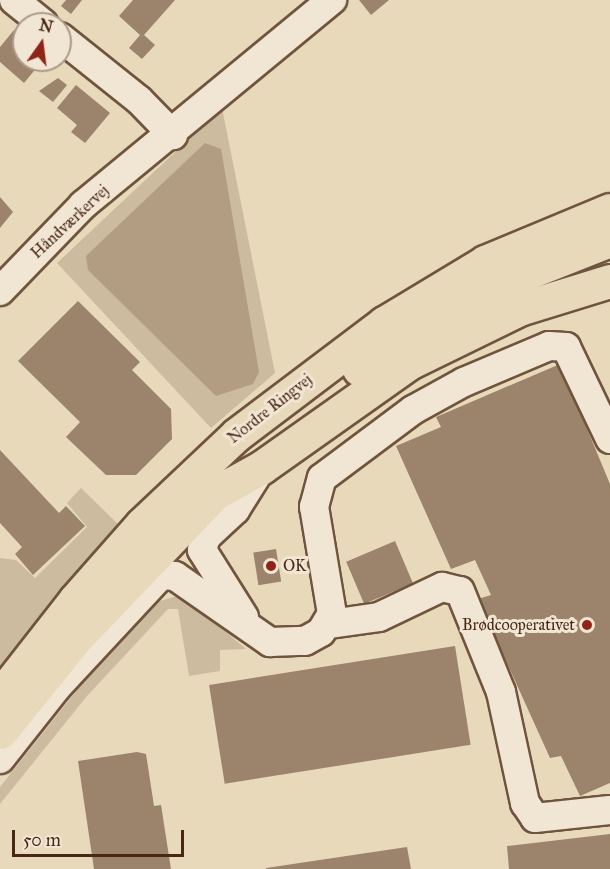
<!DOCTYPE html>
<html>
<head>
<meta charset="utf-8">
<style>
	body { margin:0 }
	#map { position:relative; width:610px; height:869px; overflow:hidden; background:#e8d9bb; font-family:"IM FELL Great Primer",serif }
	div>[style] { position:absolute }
	.green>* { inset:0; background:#cdbb9f }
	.water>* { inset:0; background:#b29c82 }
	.building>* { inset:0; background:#9b846b; transform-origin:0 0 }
	.roads { filter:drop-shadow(2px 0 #70543e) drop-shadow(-2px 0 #70543e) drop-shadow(0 2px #70543e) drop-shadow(0 -2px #70543e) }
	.minor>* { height:28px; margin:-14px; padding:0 14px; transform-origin:14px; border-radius:14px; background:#f0e6d3 }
	.major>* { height:33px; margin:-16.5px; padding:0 16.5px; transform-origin:16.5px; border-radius:16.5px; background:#e8d9bb }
	.dots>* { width:16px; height:16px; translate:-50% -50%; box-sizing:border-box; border:3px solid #f0e6d3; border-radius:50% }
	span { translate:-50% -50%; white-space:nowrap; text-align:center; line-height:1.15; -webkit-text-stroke:6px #f0e6d3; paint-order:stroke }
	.street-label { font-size:16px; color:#482714 }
	.poi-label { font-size:16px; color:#482714 }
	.left { translate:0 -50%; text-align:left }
	.right { translate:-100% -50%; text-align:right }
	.north { position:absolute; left:12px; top:12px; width:60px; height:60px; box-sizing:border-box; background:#f0e6d3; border:2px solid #ad9a87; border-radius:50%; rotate:14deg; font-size:16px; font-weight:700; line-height:24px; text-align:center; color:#482714 }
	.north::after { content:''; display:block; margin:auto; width:21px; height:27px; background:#8f2418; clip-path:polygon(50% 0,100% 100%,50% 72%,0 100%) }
	.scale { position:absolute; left:12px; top:830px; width:172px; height:27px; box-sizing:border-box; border:3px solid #482714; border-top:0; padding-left:8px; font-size:18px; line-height:21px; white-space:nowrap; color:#482714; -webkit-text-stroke:4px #f0e6d3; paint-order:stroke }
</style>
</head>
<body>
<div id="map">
	<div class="green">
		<div style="clip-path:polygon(222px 108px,275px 373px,211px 428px,57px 263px)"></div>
		<div style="clip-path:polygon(81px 488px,119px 525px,0 669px,0 558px,16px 560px,35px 578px,87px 527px,67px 503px)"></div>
		<div style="clip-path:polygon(177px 596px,187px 599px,246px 649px,220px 650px,220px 671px,189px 676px,178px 609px,168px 609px,87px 696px,0 804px,0 787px,77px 690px,160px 601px)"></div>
	</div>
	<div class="water">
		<div style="clip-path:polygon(205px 143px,221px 149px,259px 372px,253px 384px,216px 396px,88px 270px,86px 256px)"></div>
	</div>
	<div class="building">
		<div style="clip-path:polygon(66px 0,82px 0,71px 14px,61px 6px)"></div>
		<div style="clip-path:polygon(133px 0,175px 0,144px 35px,155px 45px,142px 59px,129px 48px,140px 35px,119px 16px)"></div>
		<div style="clip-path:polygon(359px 0,389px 0,371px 15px)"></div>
		<div style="clip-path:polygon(14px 30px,24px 38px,24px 60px,43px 60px,24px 83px,0 62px,0 47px)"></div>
		<div style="clip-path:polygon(58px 78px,67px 85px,53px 102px,39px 91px)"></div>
		<div style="clip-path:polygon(76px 85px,110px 113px,85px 143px,71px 132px,77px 125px,57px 108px)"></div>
		<div style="clip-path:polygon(0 197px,13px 212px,0 228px)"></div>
		<div style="clip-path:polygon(78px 301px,140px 362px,132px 370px,171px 409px,172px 439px,136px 475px,106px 475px,66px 437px,80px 422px,18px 361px)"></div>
		<div style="clip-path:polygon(560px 364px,610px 484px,610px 783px,580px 796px,561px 756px,550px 758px,478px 599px,491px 595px,475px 560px,451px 569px,396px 446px,441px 427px,436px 417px)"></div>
		<div style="clip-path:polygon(0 450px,59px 513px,66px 506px,85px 526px,33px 575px,15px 554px,22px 547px,0 523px)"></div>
		<div style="left:395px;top:541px;width:46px;height:53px;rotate:67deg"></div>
		<div style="left:276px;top:549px;width:33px;height:23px;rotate:81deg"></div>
		<div style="left:455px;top:646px;width:100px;height:249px;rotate:81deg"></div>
		<div style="clip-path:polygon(137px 752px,146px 754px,154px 806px,161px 805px,171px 869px,94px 869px,78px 761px)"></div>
		<div style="clip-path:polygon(610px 834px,610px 869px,509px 869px,507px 846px)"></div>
		<div style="clip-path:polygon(407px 847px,411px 869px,266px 869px,266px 868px)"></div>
	</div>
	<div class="roads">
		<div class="minor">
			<div style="left:14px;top:0;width:38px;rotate:39deg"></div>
			<div style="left:60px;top:37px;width:101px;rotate:38.6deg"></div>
			<div style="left:139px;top:100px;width:49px;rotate:45.8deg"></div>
			<div style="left:0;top:291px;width:120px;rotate:-46deg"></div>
			<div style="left:83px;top:205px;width:323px;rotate:-39.5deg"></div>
			<div style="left:244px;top:617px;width:79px;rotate:-122.1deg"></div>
			<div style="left:202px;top:550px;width:14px;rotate:-73deg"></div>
			<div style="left:206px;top:537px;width:40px;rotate:-43deg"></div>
			<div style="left:235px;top:510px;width:51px;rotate:-57.9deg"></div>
			<div style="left:330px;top:624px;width:49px;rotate:-8.1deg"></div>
			<div style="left:379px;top:617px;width:70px;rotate:-25.5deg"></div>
			<div style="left:442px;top:587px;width:18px;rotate:13deg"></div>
			<div style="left:460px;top:591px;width:109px;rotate:67.9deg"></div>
			<div style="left:501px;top:692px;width:114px;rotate:77.8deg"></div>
			<div style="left:525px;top:803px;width:18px;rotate:56deg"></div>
			<div style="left:535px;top:818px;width:75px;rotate:-6.1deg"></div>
			<div style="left:0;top:759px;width:92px;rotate:-51.6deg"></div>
			<div style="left:57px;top:687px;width:153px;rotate:-47.1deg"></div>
			<div style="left:161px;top:575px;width:14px;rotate:4deg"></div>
			<div style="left:175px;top:576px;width:116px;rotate:34.8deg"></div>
			<div style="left:270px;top:642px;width:35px;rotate:-2deg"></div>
			<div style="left:305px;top:641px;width:18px;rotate:-29deg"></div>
			<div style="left:321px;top:632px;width:21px;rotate:-59deg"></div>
			<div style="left:332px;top:614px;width:109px;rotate:-99.5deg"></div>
			<div style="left:314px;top:507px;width:30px;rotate:-75deg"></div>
			<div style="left:322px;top:478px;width:114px;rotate:-36.8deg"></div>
			<div style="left:413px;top:410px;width:58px;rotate:-28.8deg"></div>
			<div style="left:464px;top:382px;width:92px;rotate:-23deg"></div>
			<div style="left:549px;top:346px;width:17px;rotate:3deg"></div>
			<div style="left:566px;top:347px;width:102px;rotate:64.4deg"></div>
		</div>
		<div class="major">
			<div style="left:359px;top:369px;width:164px;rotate:-31.3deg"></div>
			<div style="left:499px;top:284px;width:119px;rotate:-21.6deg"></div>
			<div style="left:0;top:696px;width:122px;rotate:-52deg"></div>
			<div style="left:75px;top:600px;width:101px;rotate:-48.6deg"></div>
			<div style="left:142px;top:524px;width:129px;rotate:-43.4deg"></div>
			<div style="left:236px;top:435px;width:186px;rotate:-37.1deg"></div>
			<div style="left:384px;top:323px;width:118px;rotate:-31.1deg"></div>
			<div style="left:485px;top:262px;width:135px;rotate:-22.6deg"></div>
			<div style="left:0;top:732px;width:121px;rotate:-51deg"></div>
			<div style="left:76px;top:638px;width:201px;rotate:-46.2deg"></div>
			<div style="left:215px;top:493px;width:54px;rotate:-29deg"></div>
			<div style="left:262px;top:467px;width:180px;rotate:-35.3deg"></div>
			<div style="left:409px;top:363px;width:123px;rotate:-26.1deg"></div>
			<div style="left:519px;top:309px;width:95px;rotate:-17.1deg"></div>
		</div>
	</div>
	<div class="dots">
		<div style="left:271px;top:566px;background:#8f2418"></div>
		<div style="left:587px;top:625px;background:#8f2418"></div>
	</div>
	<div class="street-label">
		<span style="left:70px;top:222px;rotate:-43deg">Håndværkervej</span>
		<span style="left:270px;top:409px;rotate:-38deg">Nordre Ringvej</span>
	</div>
	<div class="poi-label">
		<span class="left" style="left:283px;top:566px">OK</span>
		<span class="right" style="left:575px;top:625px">Brødcooperativet</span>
	</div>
	<div class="north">N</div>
	<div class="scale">50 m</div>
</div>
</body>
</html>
